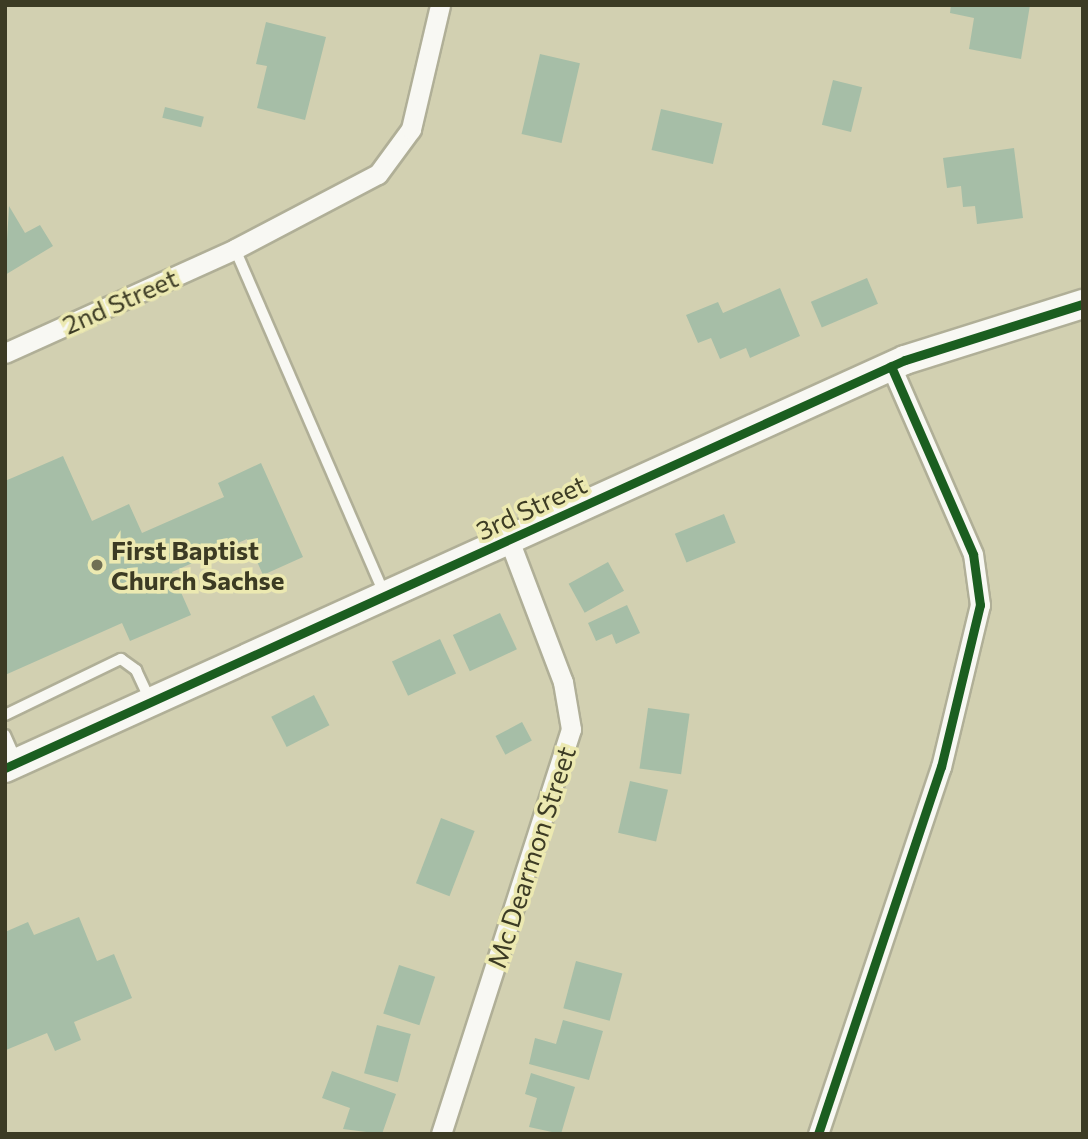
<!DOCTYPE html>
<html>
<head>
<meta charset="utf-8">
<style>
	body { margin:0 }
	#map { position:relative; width:1088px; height:1139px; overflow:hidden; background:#d2d0b1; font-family:Commissioner,sans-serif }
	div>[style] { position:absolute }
	.building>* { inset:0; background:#a6bea7; transform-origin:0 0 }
	.roads { filter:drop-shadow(2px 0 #b0af97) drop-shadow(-2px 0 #b0af97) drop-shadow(0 2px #b0af97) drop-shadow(0 -2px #b0af97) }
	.lane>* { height:10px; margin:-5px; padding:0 5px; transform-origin:5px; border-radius:5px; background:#f8f8f3 }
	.street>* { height:19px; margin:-9.5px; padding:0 9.5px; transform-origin:9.5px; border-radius:9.5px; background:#f8f8f3 }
	.secondary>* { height:28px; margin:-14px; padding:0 14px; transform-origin:14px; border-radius:14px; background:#f8f8f3 }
	.cycleway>* { height:9px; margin:-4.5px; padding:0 4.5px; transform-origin:4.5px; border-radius:4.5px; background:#1b5e20 }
	.dots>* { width:19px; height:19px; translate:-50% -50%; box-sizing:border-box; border:4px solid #ece9b1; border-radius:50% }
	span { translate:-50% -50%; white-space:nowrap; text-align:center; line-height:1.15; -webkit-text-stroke:7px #ece9b1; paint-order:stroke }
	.street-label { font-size:26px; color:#3c3b24 }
	.poi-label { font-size:26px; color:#3c3b24; font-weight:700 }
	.left { translate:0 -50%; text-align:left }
	.frame { position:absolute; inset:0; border:7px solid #3c3b24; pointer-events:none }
</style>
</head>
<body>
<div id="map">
	<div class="building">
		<div style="clip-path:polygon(951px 5px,1030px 5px,1021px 59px,969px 49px,974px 18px,950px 13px)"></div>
		<div style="clip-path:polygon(266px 22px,326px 37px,305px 120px,257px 108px,267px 66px,256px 64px)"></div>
		<div style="left:540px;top:54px;width:41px;height:82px;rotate:13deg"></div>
		<div style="left:833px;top:80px;width:30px;height:46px;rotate:14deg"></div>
		<div style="left:165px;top:107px;width:40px;height:11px;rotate:14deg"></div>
		<div style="left:661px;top:109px;width:63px;height:42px;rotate:13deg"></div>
		<div style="clip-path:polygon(1014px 148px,1023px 218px,977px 224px,975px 206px,963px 207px,961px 186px,947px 188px,943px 158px)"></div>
		<div style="clip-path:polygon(9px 206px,25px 233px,40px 225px,53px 246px,5px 275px)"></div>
		<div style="left:867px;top:278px;width:28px;height:61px;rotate:67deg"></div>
		<div style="clip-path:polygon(780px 288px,800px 336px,750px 358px,746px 348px,720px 359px,711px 338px,698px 343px,686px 315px,718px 302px,723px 313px)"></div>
		<div style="clip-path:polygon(63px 456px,92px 521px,129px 504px,142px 533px,224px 497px,218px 483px,261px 463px,303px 557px,263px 575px,247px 539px,172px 572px,191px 615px,130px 641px,122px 623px,5px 675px,5px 481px)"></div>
		<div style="left:724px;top:514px;width:31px;height:53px;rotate:68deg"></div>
		<div style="left:608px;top:562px;width:33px;height:45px;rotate:61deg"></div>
		<div style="clip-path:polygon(627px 605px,640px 633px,616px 644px,612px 634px,596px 641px,588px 623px)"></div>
		<div style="left:500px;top:613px;width:40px;height:52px;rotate:65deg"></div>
		<div style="left:440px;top:639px;width:38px;height:53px;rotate:65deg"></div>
		<div style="left:314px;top:695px;width:34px;height:48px;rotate:63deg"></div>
		<div style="left:648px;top:708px;width:42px;height:61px;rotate:8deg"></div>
		<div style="left:522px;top:722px;width:21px;height:30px;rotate:62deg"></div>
		<div style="left:630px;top:781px;width:39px;height:53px;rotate:13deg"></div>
		<div style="left:441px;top:818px;width:36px;height:70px;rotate:21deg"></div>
		<div style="clip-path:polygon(79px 917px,97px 961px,114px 954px,132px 998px,74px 1022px,81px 1040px,55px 1051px,47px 1033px,6px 1050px,5px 932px,28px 922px,34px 935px)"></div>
		<div style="left:576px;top:961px;width:48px;height:49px;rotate:15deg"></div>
		<div style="left:399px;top:965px;width:38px;height:51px;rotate:18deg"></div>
		<div style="clip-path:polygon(563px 1020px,603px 1031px,589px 1080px,529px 1064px,535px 1038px,556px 1044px)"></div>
		<div style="left:377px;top:1025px;width:35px;height:50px;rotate:15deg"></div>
		<div style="clip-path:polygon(332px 1071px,396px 1094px,382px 1134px,343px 1129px,350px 1108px,322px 1098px)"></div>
		<div style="clip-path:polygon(531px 1073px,575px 1087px,561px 1134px,529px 1127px,537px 1098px,525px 1094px)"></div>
	</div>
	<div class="roads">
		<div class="lane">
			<div style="left:235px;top:249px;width:377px;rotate:66.6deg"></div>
			<div style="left:5px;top:715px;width:129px;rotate:-25.8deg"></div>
			<div style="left:121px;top:659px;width:19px;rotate:36deg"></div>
			<div style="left:136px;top:670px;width:33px;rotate:65deg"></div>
			<div style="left:5px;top:735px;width:27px;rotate:66deg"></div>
		</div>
		<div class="street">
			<div style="left:5px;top:353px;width:252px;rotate:-24.3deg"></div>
			<div style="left:235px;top:249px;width:161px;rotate:-27.7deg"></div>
			<div style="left:378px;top:174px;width:56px;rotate:-53.7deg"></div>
			<div style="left:411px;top:129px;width:127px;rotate:-76.8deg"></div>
			<div style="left:441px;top:1134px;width:425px;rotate:-72.2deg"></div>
			<div style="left:571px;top:729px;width:48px;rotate:-99.7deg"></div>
			<div style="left:563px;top:682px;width:152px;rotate:-110.8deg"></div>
			<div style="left:818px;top:1134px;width:387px;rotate:-71.5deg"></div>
			<div style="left:941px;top:767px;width:167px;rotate:-76.5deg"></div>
			<div style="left:980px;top:605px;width:51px;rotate:-97.8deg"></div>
			<div style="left:973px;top:554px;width:205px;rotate:-113.6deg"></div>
		</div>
		<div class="secondary">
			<div style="left:5px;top:768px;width:988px;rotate:-24.39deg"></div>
			<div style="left:905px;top:360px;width:187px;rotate:-17.5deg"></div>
		</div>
	</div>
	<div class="cycleway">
		<div style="left:5px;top:768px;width:988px;rotate:-24.39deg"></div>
		<div style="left:905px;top:360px;width:187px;rotate:-17.5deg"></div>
		<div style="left:818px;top:1134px;width:387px;rotate:-71.5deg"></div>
		<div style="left:941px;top:767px;width:167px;rotate:-76.5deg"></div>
		<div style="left:980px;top:605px;width:51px;rotate:-97.8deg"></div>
		<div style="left:973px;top:554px;width:205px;rotate:-113.6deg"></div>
	</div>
	<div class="dots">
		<div style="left:97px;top:565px;background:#706f55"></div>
	</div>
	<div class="street-label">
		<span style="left:120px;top:301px;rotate:-24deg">2nd Street</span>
		<span style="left:531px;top:507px;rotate:-25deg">3rd Street</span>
		<span style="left:531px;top:857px;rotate:-72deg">Mc Dearmon Street</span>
	</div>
	<div class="poi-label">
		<span class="left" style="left:111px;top:565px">First Baptist<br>Church Sachse</span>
	</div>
	<div class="frame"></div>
</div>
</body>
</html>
